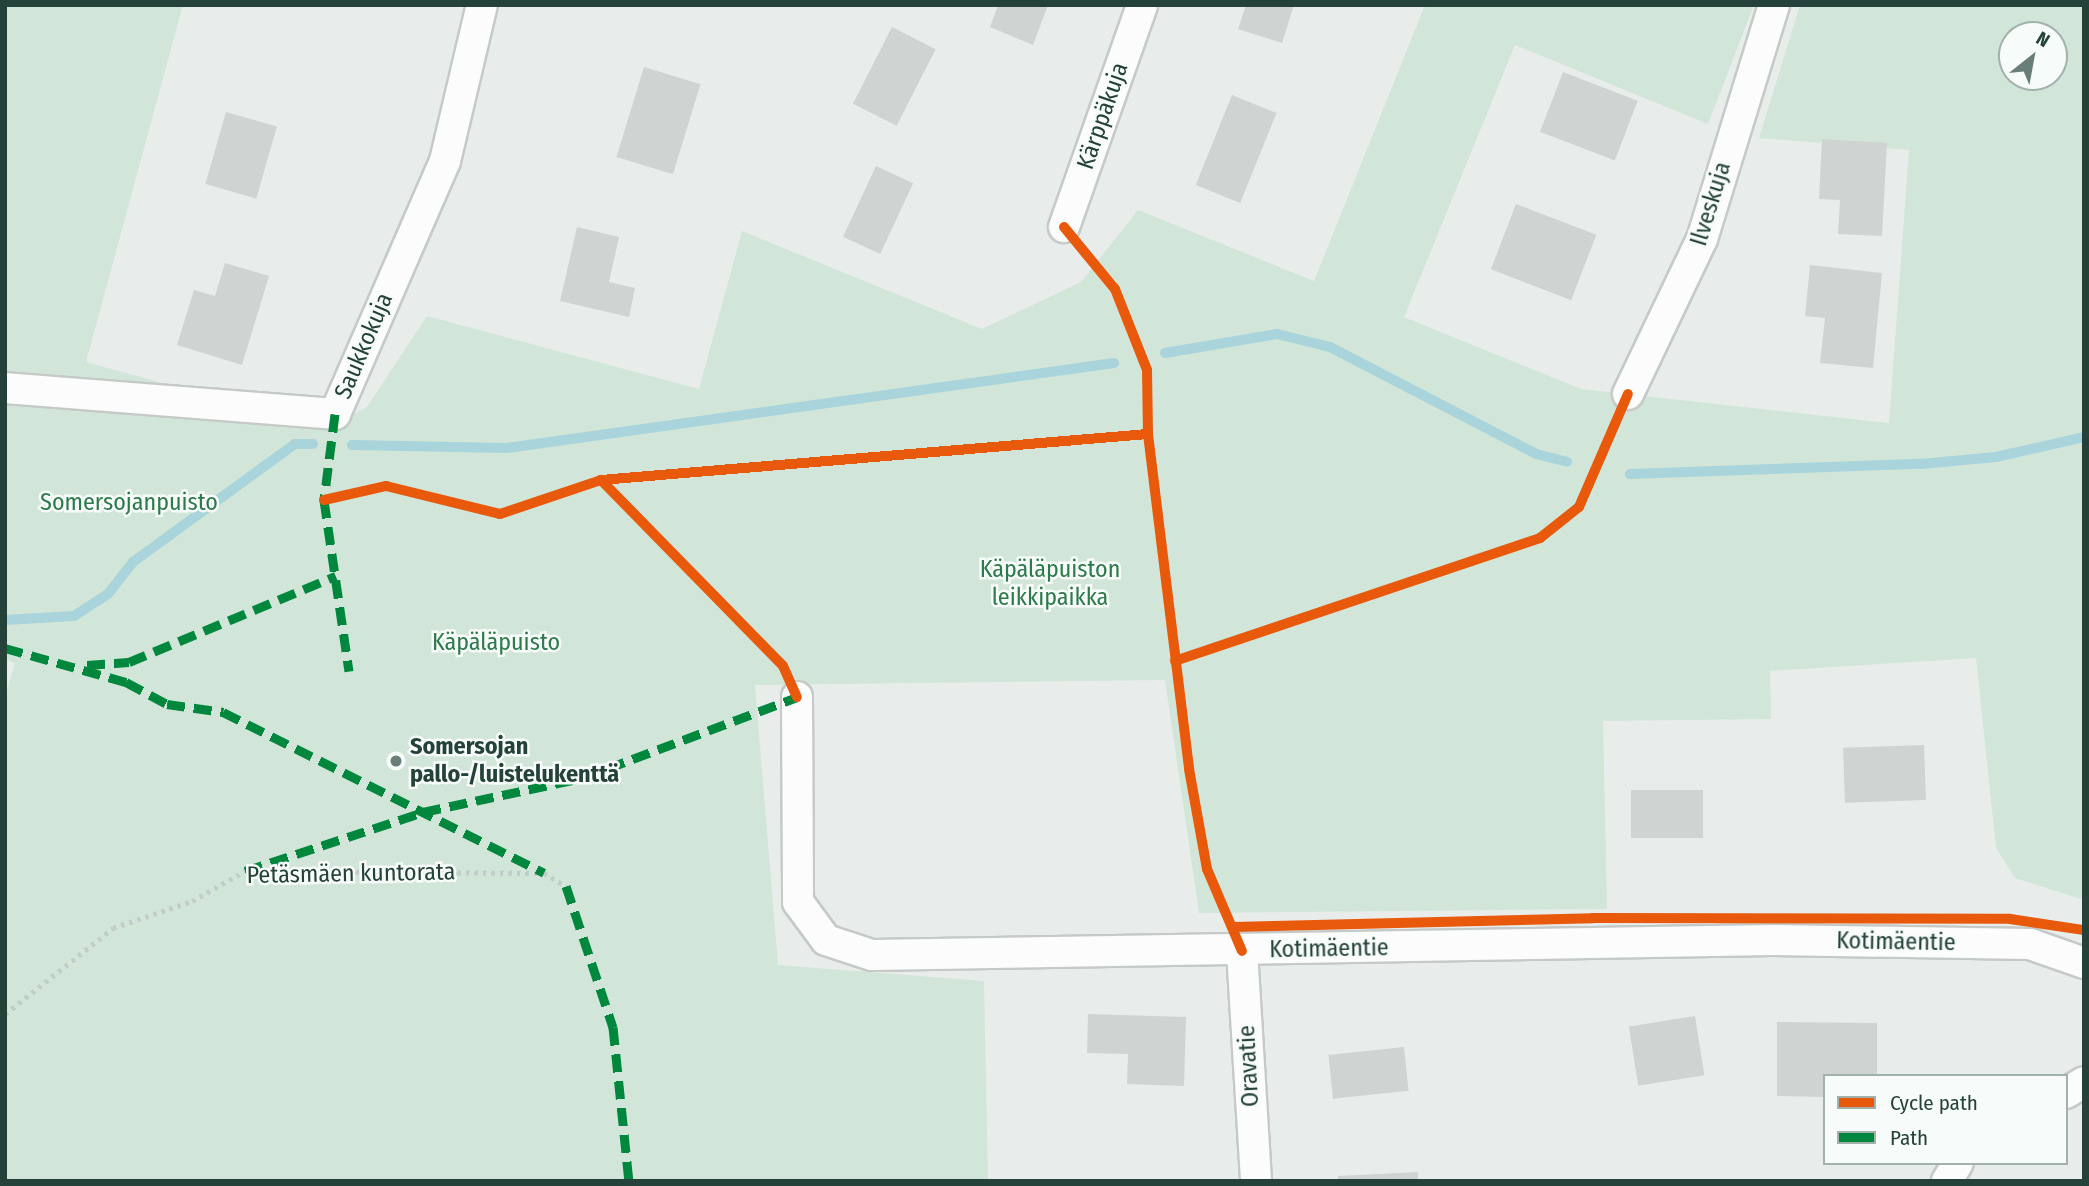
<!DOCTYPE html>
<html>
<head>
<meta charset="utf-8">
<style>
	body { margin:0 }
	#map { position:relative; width:2089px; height:1186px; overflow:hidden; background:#e8edeb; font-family:"Fira Sans Condensed",sans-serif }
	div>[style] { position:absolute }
	.green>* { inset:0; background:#d1e6d8 }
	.stream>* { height:10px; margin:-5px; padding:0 5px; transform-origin:5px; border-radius:5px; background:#a9d4db }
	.building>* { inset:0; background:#cfd4d2; transform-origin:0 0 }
	.path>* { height:4.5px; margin-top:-2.25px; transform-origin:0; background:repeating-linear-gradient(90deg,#c3ccca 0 3.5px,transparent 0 8.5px) }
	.roads { filter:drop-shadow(2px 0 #c5cac8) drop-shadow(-2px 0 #c5cac8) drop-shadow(0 2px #c5cac8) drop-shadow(0 -2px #c5cac8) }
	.street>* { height:30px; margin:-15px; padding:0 15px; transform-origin:15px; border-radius:15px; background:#fcfcfc }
	.quiet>* { height:9px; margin-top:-4.5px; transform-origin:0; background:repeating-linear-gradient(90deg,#00873e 0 18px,transparent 0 27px) }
	.cycleway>* { height:10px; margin:-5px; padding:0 5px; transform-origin:5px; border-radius:5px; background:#e8590c }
	.dots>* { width:19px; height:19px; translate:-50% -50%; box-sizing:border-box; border:4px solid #f7fbf9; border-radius:50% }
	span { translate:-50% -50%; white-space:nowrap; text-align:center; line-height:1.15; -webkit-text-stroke:5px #f7fbf9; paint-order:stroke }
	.street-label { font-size:24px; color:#24423a }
	.park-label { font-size:24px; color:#2d7a4b }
	.poi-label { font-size:24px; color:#24423a; font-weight:700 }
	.left { translate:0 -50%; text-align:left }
	.frame { position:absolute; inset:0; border:7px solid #24423a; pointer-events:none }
	.legend { position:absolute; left:1823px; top:1074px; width:245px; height:91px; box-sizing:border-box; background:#f7fbf9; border:2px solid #a3b1ad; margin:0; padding:9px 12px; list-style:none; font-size:21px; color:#24423a }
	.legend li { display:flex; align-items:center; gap:14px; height:35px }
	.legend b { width:35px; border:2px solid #a3b1ad }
	.north { position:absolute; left:1998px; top:21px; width:70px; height:70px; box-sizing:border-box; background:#f7fbf9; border:2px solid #a3b1ad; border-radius:50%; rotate:31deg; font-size:19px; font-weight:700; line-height:28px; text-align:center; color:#24423a }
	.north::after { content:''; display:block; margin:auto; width:24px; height:32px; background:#697e78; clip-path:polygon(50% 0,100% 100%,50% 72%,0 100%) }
</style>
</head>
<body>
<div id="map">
	<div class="green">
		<div style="clip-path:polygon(evenodd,5px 5px,183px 5px,86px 362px,327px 428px,367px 407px,427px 316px,699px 389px,742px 231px,982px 329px,1081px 282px,1138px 210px,1314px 281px,1425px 5px,1754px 5px,1708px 124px,1515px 45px,1404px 317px,1581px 389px,1889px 423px,1909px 150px,1759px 138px,1800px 5px,2084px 5px,2084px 900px,2015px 878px,1996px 848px,1976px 658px,1770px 671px,1771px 719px,1603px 721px,1607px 909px,1199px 913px,1165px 680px,755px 685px,778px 965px,984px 981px,988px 1181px,5px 1181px,5px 697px,15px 663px,5px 659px,5px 5px,2012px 35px,2054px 35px,2054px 77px,2012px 77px,2012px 35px)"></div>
	</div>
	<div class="stream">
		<div style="left:1165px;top:353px;width:114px;rotate:-9.6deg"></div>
		<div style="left:1277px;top:334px;width:55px;rotate:13.8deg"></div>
		<div style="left:1330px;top:347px;width:232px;rotate:27.4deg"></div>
		<div style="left:1536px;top:454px;width:32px;rotate:14deg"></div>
		<div style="left:352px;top:445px;width:155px;rotate:1.1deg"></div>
		<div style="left:507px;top:448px;width:613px;rotate:-7.97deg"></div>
		<div style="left:1630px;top:474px;width:291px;rotate:-2deg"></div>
		<div style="left:1921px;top:464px;width:75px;rotate:-5.3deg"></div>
		<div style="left:1996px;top:457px;width:90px;rotate:-12.8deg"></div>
		<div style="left:5px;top:620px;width:69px;rotate:-3.3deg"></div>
		<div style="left:74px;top:616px;width:40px;rotate:-32.9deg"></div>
		<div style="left:108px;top:594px;width:41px;rotate:-52deg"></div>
		<div style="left:133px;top:562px;width:200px;rotate:-36.1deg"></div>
		<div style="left:295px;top:444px;width:18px"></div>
	</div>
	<div class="building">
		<div style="clip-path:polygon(998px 5px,1048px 5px,1033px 45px,990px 27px)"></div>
		<div style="clip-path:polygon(1246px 5px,1294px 5px,1282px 43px,1238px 29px)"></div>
		<div style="left:892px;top:27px;width:49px;height:86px;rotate:27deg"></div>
		<div style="left:644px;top:67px;width:59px;height:94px;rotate:17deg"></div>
		<div style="left:1563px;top:72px;width:80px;height:64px;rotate:21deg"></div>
		<div style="left:1232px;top:95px;width:48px;height:97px;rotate:22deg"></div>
		<div style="left:226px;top:112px;width:53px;height:75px;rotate:16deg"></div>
		<div style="clip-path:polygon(1822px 139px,1887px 143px,1882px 236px,1838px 234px,1840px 200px,1819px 199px)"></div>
		<div style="left:876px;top:166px;width:41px;height:78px;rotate:25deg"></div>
		<div style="left:1516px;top:204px;width:86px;height:70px;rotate:21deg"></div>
		<div style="clip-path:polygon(577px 227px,619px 237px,609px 282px,635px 288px,629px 317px,560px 301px)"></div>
		<div style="clip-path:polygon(225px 263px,269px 276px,242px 365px,177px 345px,194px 290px,215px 296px)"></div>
		<div style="clip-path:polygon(1810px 265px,1882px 273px,1873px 368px,1820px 363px,1825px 318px,1805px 316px)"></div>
		<div style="left:1924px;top:745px;width:55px;height:81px;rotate:88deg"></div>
		<div style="left:1631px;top:790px;width:72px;height:48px"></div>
		<div style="clip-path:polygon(1088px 1014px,1186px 1017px,1184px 1086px,1127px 1084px,1128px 1054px,1087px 1053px)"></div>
		<div style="left:1695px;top:1016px;width:60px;height:67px;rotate:81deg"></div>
		<div style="clip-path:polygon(1777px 1022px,1877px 1023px,1877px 1076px,1825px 1076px,1825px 1097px,1777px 1096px)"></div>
		<div style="left:1404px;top:1047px;width:44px;height:76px;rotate:84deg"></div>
		<div style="clip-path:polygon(1418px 1172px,1418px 1181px,1338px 1181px,1338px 1176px)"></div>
	</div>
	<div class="path">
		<div style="left:5px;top:1014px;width:138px;rotate:-38.5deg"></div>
		<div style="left:113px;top:928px;width:83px;rotate:-18.9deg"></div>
		<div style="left:192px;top:901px;width:61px;rotate:-29.5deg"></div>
		<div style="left:245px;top:871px;width:299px;rotate:0.4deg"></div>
		<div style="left:544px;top:873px;width:26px;rotate:31deg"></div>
	</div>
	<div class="roads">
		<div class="street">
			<div style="left:1064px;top:227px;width:235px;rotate:-70.6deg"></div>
			<div style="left:5px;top:388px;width:331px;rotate:4.5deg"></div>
			<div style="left:335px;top:414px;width:276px;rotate:-66.5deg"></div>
			<div style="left:445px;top:161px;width:160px;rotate:-76.7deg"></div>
			<div style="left:1628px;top:394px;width:172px;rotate:-64.5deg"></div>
			<div style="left:1702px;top:239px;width:245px;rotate:-72.9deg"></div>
			<div style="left:797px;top:697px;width:205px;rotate:89.7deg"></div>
			<div style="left:798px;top:902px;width:47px;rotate:53.6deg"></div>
			<div style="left:826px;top:940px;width:48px;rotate:18.1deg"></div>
			<div style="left:872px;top:955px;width:901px;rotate:-0.95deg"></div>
			<div style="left:1773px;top:940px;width:257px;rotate:0.9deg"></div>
			<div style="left:2030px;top:944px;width:57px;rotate:19.4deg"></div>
			<div style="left:1242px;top:951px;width:230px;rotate:86.5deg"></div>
			<div style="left:2066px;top:1093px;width:21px;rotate:-31deg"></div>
			<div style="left:1947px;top:1181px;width:21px;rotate:-59deg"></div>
		</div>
	</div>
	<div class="quiet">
		<div style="left:335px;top:414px;width:87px;rotate:97.3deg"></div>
		<div style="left:324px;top:500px;width:173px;rotate:81.7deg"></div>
		<div style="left:5px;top:648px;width:126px;rotate:15.7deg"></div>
		<div style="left:126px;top:682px;width:47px;rotate:28.2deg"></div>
		<div style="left:167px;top:704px;width:57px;rotate:8.1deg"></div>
		<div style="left:223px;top:712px;width:359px;rotate:26.6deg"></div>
		<div style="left:87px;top:665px;width:42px;rotate:-4.1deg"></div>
		<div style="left:129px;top:662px;width:224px;rotate:-22.6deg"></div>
		<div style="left:245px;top:871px;width:188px;rotate:-18.3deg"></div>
		<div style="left:423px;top:812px;width:163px;rotate:-12.1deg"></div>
		<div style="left:582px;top:778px;width:230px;rotate:-20.6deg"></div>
		<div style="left:566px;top:886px;width:149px;rotate:71.6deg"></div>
		<div style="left:613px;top:1027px;width:155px;rotate:84.1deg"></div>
	</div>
	<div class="cycleway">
		<div style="left:1064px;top:227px;width:80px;rotate:50.6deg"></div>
		<div style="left:1115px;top:289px;width:87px;rotate:68.4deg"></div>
		<div style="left:1147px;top:370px;width:64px;rotate:89.1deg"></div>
		<div style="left:1148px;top:434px;width:337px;rotate:83deg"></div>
		<div style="left:1189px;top:769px;width:102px;rotate:79.8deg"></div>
		<div style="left:1207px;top:869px;width:89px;rotate:66.9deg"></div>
		<div style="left:601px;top:480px;width:260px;rotate:45.6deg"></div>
		<div style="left:783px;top:666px;width:34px;rotate:66deg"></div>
		<div style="left:324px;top:500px;width:64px;rotate:-12.7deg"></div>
		<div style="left:386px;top:486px;width:117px;rotate:13.8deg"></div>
		<div style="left:500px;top:514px;width:107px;rotate:-18.6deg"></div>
		<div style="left:601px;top:480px;width:549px;rotate:-4.81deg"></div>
		<div style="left:1175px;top:661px;width:385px;rotate:-18.6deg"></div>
		<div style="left:1540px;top:538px;width:50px;rotate:-38.5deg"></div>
		<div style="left:1579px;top:507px;width:123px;rotate:-66.6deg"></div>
		<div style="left:1233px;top:927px;width:360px;rotate:-1.4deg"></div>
		<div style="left:1593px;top:918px;width:417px;rotate:0.1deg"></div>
		<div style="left:2010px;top:919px;width:75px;rotate:8.5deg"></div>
	</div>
	<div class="dots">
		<div style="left:396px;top:761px;background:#697e78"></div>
	</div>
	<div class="street-label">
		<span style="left:1103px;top:116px;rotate:-71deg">Kärppäkuja</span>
		<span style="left:1711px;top:204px;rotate:-73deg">Ilveskuja</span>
		<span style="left:364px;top:346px;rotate:-67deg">Saukkokuja</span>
		<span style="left:351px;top:874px;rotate:-1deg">Petäsmäen kuntorata</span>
		<span style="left:1896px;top:942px;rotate:1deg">Kotimäentie</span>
		<span style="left:1329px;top:949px;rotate:-1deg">Kotimäentie</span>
		<span style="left:1249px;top:1066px;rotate:-93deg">Oravatie</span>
	</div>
	<div class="park-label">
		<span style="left:129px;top:503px">Somersojanpuisto</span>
		<span style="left:1050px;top:584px">Käpäläpuiston<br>leikkipaikka</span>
		<span style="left:496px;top:643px">Käpäläpuisto</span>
	</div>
	<div class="poi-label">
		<span class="left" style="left:410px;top:761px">Somersojan<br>pallo-/luistelukenttä</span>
	</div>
	<div class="frame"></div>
	<ul class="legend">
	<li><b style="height:9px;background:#e8590c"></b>Cycle path</li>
	<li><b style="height:9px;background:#00873e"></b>Path</li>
	</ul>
	<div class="north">N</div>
</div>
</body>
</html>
